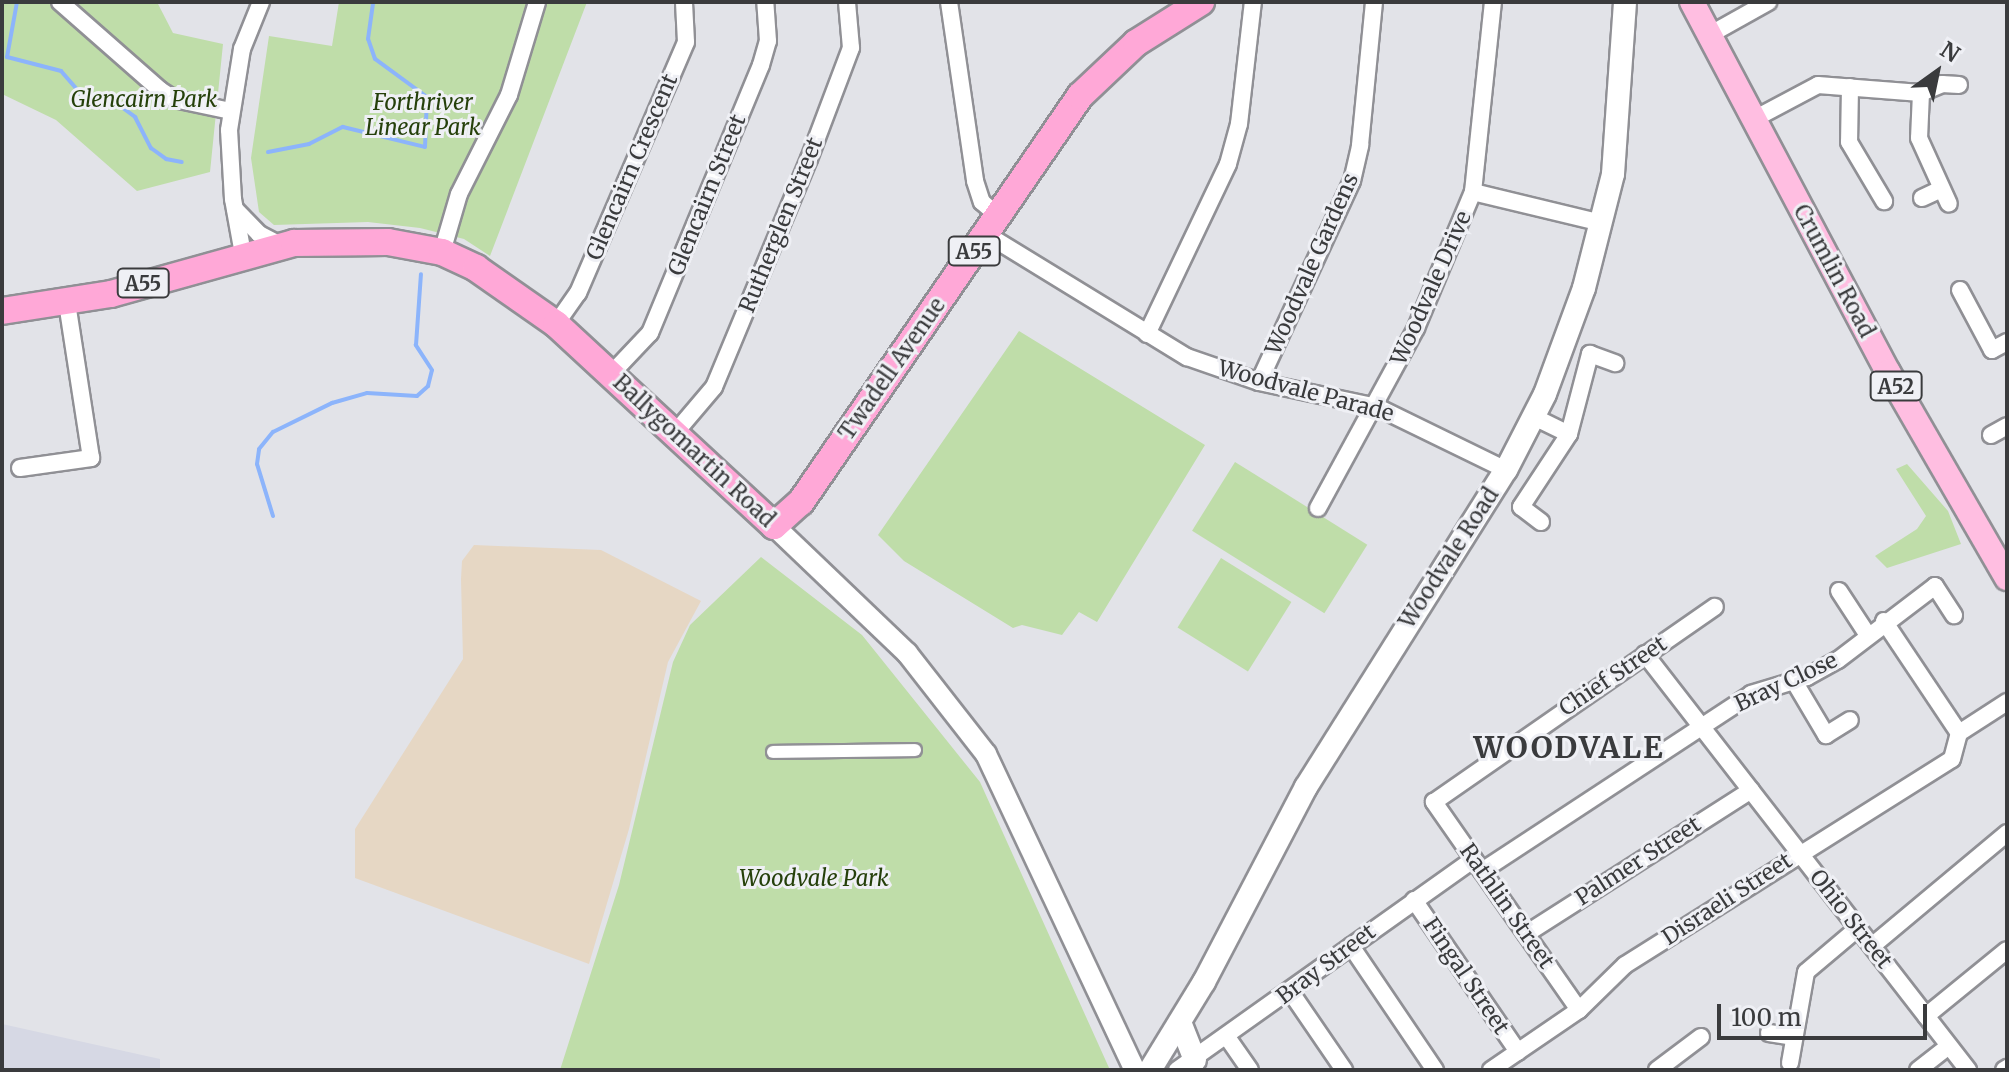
<!DOCTYPE html>
<html>
<head>
<meta charset="utf-8">
<style>
	body { margin:0 }
	#map { position:relative; width:2009px; height:1072px; overflow:hidden; background:#e2e3e8; font-family:Merriweather,serif }
	div>[style] { position:absolute }
	.commercial>* { inset:0; background:#e6d7c4 }
	.built>* { inset:0; background:#d6d8e4 }
	.green>* { inset:0; background:#bfdda9; transform-origin:0 0 }
	.stream>* { height:4px; margin:-2px; padding:0 2px; transform-origin:2px; border-radius:2px; background:#8cb4fb }
	.roads { filter:drop-shadow(2px 0 #909095) drop-shadow(-2px 0 #909095) drop-shadow(0 2px #909095) drop-shadow(0 -2px #909095) }
	.pedestrian>* { height:12px; margin:-6px; padding:0 6px; transform-origin:6px; border-radius:6px; background:#fff }
	.minor>* { height:16px; margin:-8px; padding:0 8px; transform-origin:8px; border-radius:8px; background:#fff }
	.tertiary>* { height:20px; margin:-10px; padding:0 10px; transform-origin:10px; border-radius:10px; background:#fff }
	.secondary>* { height:22px; margin:-11px; padding:0 11px; transform-origin:11px; border-radius:11px; background:#fff }
	.primary>* { height:24px; margin:-12px; padding:0 12px; transform-origin:12px; border-radius:12px; background:#ffbee1 }
	.trunk>* { height:26px; margin:-13px; padding:0 13px; transform-origin:13px; border-radius:13px; background:#ffa8d7 }
	span { translate:-50% -50%; white-space:nowrap; text-align:center; line-height:1.15; -webkit-text-stroke:6px #eff0f5; paint-order:stroke }
	.shield-label span { padding:2px 6px; background:#eff0f5; border:2px solid; border-radius:6px; -webkit-text-stroke-width:0 }
	.shield-label { font-size:20px; color:#3a3b3d; font-weight:700 }
	.park-label { font-size:22px; color:#25400a; font-style:italic }
	.street-label { font-size:22px; color:#3a3b3d }
	.district-label { font-size:30px; color:#3a3b3d; font-weight:700; letter-spacing:2px }
	.frame { position:absolute; inset:0; border:4px solid #3a3b3d; pointer-events:none }
	.north { position:absolute; left:1897px; top:32px; width:80px; height:80px; -webkit-text-stroke:6px #eff0f5; paint-order:stroke; rotate:33deg; font-size:22px; font-weight:700; line-height:32px; text-align:center; color:#3a3b3d }
	.north::after { content:''; display:block; margin:auto; width:28px; height:36px; background:#3a3b3d; clip-path:polygon(50% 0,100% 100%,50% 72%,0 100%) }
	.scale { position:absolute; left:1717px; top:1004px; width:210px; height:36px; box-sizing:border-box; border:4px solid #3a3b3d; border-top:0; padding-left:10px; font-size:24px; line-height:28px; white-space:nowrap; color:#3a3b3d; -webkit-text-stroke:6px #eff0f5; paint-order:stroke }
</style>
</head>
<body>
<div id="map">
	<div class="commercial">
		<div style="clip-path:polygon(474px 545px,601px 550px,701px 601px,668px 662px,629px 829px,589px 964px,355px 878px,355px 829px,463px 659px,461px 579px,462px 561px)"></div>
	</div>
	<div class="built">
		<div style="clip-path:polygon(2px 1024px,160px 1059px,160px 1070px,2px 1070px)"></div>
	</div>
	<div class="green">
		<div style="clip-path:polygon(2px 2px,157px 2px,173px 33px,223px 44px,210px 172px,137px 191px,56px 120px,2px 94px)"></div>
		<div style="clip-path:polygon(339px 2px,587px 2px,490px 256px,464px 239px,420px 228px,368px 222px,274px 225px,259px 212px,251px 158px,269px 36px,332px 46px)"></div>
		<div style="clip-path:polygon(1019px 331px,1205px 445px,1097px 622px,1079px 612px,1062px 635px,1022px 625px,1013px 628px,904px 561px,878px 535px)"></div>
		<div style="left:1235px;top:462px;width:156px;height:81px;rotate:32deg"></div>
		<div style="clip-path:polygon(1907px 464px,1948px 511px,1961px 544px,1887px 568px,1875px 556px,1917px 529px,1926px 516px,1896px 469px)"></div>
		<div style="clip-path:polygon(761px 557px,862px 635px,980px 782px,1110px 1070px,560px 1070px,619px 885px,673px 662px,690px 625px)"></div>
		<div style="left:1221px;top:558px;width:83px;height:82px;rotate:32deg"></div>
	</div>
	<div class="stream">
		<div style="left:17px;top:2px;width:56px;rotate:100.3deg"></div>
		<div style="left:7px;top:57px;width:56px;rotate:14.5deg"></div>
		<div style="left:61px;top:71px;width:38px;rotate:49deg"></div>
		<div style="left:86px;top:100px;width:30px;rotate:6deg"></div>
		<div style="left:116px;top:103px;width:24px;rotate:36deg"></div>
		<div style="left:135px;top:117px;width:35px;rotate:63deg"></div>
		<div style="left:151px;top:148px;width:19px;rotate:36deg"></div>
		<div style="left:166px;top:159px;width:16px;rotate:11deg"></div>
		<div style="left:268px;top:152px;width:42px;rotate:-11deg"></div>
		<div style="left:309px;top:144px;width:38px;rotate:-27deg"></div>
		<div style="left:343px;top:127px;width:84px;rotate:13.7deg"></div>
		<div style="left:425px;top:147px;width:50px;rotate:-87.7deg"></div>
		<div style="left:427px;top:97px;width:64px;rotate:-143.8deg"></div>
		<div style="left:375px;top:59px;width:21px;rotate:-109deg"></div>
		<div style="left:368px;top:39px;width:37px;rotate:-82deg"></div>
		<div style="left:273px;top:516px;width:54px;rotate:-107.1deg"></div>
		<div style="left:257px;top:464px;width:15px;rotate:-82deg"></div>
		<div style="left:259px;top:449px;width:22px;rotate:-51deg"></div>
		<div style="left:273px;top:432px;width:66px;rotate:-26.2deg"></div>
		<div style="left:332px;top:403px;width:36px;rotate:-16deg"></div>
		<div style="left:367px;top:393px;width:50px;rotate:3.4deg"></div>
		<div style="left:417px;top:396px;width:15px;rotate:-42deg"></div>
		<div style="left:428px;top:386px;width:16px;rotate:-76deg"></div>
		<div style="left:432px;top:370px;width:30px;rotate:-123deg"></div>
		<div style="left:416px;top:345px;width:71px;rotate:-86deg"></div>
	</div>
	<div class="roads">
		<div class="pedestrian">
			<div style="left:773px;top:752px;width:142px;rotate:-0.8deg"></div>
		</div>
		<div class="minor">
			<div style="left:60px;top:2px;width:133px;rotate:41.3deg"></div>
			<div style="left:160px;top:90px;width:17px;rotate:33deg"></div>
			<div style="left:174px;top:99px;width:58px;rotate:11.9deg"></div>
			<div style="left:949px;top:2px;width:181px;rotate:81.7deg"></div>
			<div style="left:975px;top:181px;width:22px;rotate:72deg"></div>
			<div style="left:982px;top:202px;width:21px;rotate:41deg"></div>
			<div style="left:1709px;top:35px;width:68px;rotate:-29.2deg"></div>
			<div style="left:1850px;top:87px;width:55px;rotate:91deg"></div>
			<div style="left:1849px;top:142px;width:69px;rotate:59.3deg"></div>
			<div style="left:1921px;top:93px;width:45px;rotate:92.5deg"></div>
			<div style="left:1919px;top:138px;width:72px;rotate:65.6deg"></div>
			<div style="left:1754px;top:119px;width:72px;rotate:-28deg"></div>
			<div style="left:1818px;top:85px;width:103px;rotate:4.4deg"></div>
			<div style="left:1921px;top:93px;width:23px;rotate:-23deg"></div>
			<div style="left:1942px;top:84px;width:17px;rotate:3deg"></div>
			<div style="left:1473px;top:192px;width:133px;rotate:13.5deg"></div>
			<div style="left:1922px;top:198px;width:21px;rotate:-25deg"></div>
			<div style="left:235px;top:209px;width:35px;rotate:46deg"></div>
			<div style="left:259px;top:234px;width:27px;rotate:27deg"></div>
			<div style="left:986px;top:234px;width:236px;rotate:31.5deg"></div>
			<div style="left:1187px;top:357px;width:76px;rotate:19.1deg"></div>
			<div style="left:1259px;top:382px;width:121px;rotate:12deg"></div>
			<div style="left:1377px;top:407px;width:144px;rotate:26deg"></div>
			<div style="left:442px;top:252px;width:60px;rotate:-73.7deg"></div>
			<div style="left:459px;top:194px;width:111px;rotate:-63.2deg"></div>
			<div style="left:509px;top:95px;width:97px;rotate:-73.2deg"></div>
			<div style="left:243px;top:254px;width:56px;rotate:-100.3deg"></div>
			<div style="left:233px;top:199px;width:69px;rotate:-93.3deg"></div>
			<div style="left:229px;top:130px;width:82px;rotate:-80.9deg"></div>
			<div style="left:242px;top:49px;width:51px;rotate:-68deg"></div>
			<div style="left:1960px;top:290px;width:68px;rotate:61.9deg"></div>
			<div style="left:1992px;top:350px;width:17px;rotate:-28deg"></div>
			<div style="left:556px;top:324px;width:38px;rotate:-55deg"></div>
			<div style="left:578px;top:293px;width:273px;rotate:-66.7deg"></div>
			<div style="left:686px;top:42px;width:40px;rotate:-92.9deg"></div>
			<div style="left:1147px;top:334px;width:188px;rotate:-64.5deg"></div>
			<div style="left:1228px;top:164px;width:41px;rotate:-74.6deg"></div>
			<div style="left:1239px;top:124px;width:123px;rotate:-83.5deg"></div>
			<div style="left:612px;top:373px;width:55px;rotate:-46.5deg"></div>
			<div style="left:650px;top:333px;width:290px;rotate:-67.5deg"></div>
			<div style="left:761px;top:65px;width:25px;rotate:-74deg"></div>
			<div style="left:768px;top:41px;width:39px;rotate:-94deg"></div>
			<div style="left:1259px;top:382px;width:221px;rotate:-65.2deg"></div>
			<div style="left:1352px;top:181px;width:37px;rotate:-77deg"></div>
			<div style="left:1360px;top:145px;width:144px;rotate:-84.4deg"></div>
			<div style="left:1534px;top:417px;width:39px;rotate:26deg"></div>
			<div style="left:675px;top:433px;width:60px;rotate:-49.7deg"></div>
			<div style="left:714px;top:387px;width:247px;rotate:-67.4deg"></div>
			<div style="left:809px;top:159px;width:119px;rotate:-69.3deg"></div>
			<div style="left:851px;top:48px;width:46px;rotate:-95deg"></div>
			<div style="left:1991px;top:435px;width:18px;rotate:-29deg"></div>
			<div style="left:20px;top:468px;width:72px;rotate:-8deg"></div>
			<div style="left:91px;top:458px;width:157px;rotate:-98.8deg"></div>
			<div style="left:1318px;top:508px;width:205px;rotate:-61.4deg"></div>
			<div style="left:1416px;top:328px;width:147px;rotate:-67.3deg"></div>
			<div style="left:1473px;top:192px;width:191px;rotate:-84deg"></div>
			<div style="left:1541px;top:522px;width:25px;rotate:-143deg"></div>
			<div style="left:1521px;top:507px;width:87px;rotate:-56.7deg"></div>
			<div style="left:1569px;top:434px;width:83px;rotate:-75.3deg"></div>
			<div style="left:1590px;top:354px;width:27px;rotate:20deg"></div>
			<div style="left:1839px;top:591px;width:51px;rotate:56.9deg"></div>
			<div style="left:1884px;top:621px;width:135px;rotate:56.2deg"></div>
			<div style="left:1645px;top:654px;width:527px;rotate:52.17deg"></div>
			<div style="left:1794px;top:681px;width:63px;rotate:59.3deg"></div>
			<div style="left:1826px;top:735px;width:28px;rotate:-32deg"></div>
			<div style="left:1959px;top:733px;width:57px;rotate:-32.9deg"></div>
			<div style="left:1482px;top:871px;width:322px;rotate:-33.3deg"></div>
			<div style="left:1751px;top:694px;width:59px;rotate:-16.9deg"></div>
			<div style="left:1807px;top:677px;width:35px;rotate:-29deg"></div>
			<div style="left:1838px;top:660px;width:122px;rotate:-37.3deg"></div>
			<div style="left:1935px;top:586px;width:35px;rotate:57deg"></div>
			<div style="left:1414px;top:900px;width:184px;rotate:55.6deg"></div>
			<div style="left:1526px;top:934px;width:267px;rotate:-32.6deg"></div>
			<div style="left:1351px;top:946px;width:150px;rotate:55.9deg"></div>
			<div style="left:1872px;top:946px;width:176px;rotate:-39.9deg"></div>
			<div style="left:1290px;top:991px;width:96px;rotate:55.6deg"></div>
			<div style="left:1579px;top:1010px;width:254px;rotate:-124.9deg"></div>
			<div style="left:1434px;top:802px;width:342px;rotate:-34.8deg"></div>
			<div style="left:1926px;top:1016px;width:104px;rotate:-39.2deg"></div>
			<div style="left:1769px;top:1033px;width:24px;rotate:9deg"></div>
			<div style="left:1227px;top:1037px;width:40px;rotate:55.1deg"></div>
			<div style="left:1790px;top:1063px;width:92px;rotate:-80deg"></div>
			<div style="left:1806px;top:972px;width:68px;rotate:-40.2deg"></div>
			<div style="left:1177px;top:1070px;width:364px;rotate:-35.4deg"></div>
			<div style="left:1491px;top:1070px;width:107px;rotate:-34.3deg"></div>
			<div style="left:1579px;top:1010px;width:64px;rotate:-44.4deg"></div>
			<div style="left:1625px;top:965px;width:386px;rotate:-32.2deg"></div>
			<div style="left:1952px;top:759px;width:27px;rotate:-75deg"></div>
			<div style="left:1657px;top:1070px;width:55px;rotate:-36.9deg"></div>
			<div style="left:1918px;top:1070px;width:39px;rotate:-38deg"></div>
			<div style="left:2004px;top:1070px;width:4px;rotate:-34deg"></div>
		</div>
		<div class="tertiary">
			<div style="left:774px;top:526px;width:184px;rotate:43.7deg"></div>
			<div style="left:907px;top:653px;width:128px;rotate:52deg"></div>
			<div style="left:986px;top:754px;width:349px;rotate:64.8deg"></div>
		</div>
		<div class="secondary">
			<div style="left:1180px;top:1022px;width:41px;rotate:68.5deg"></div>
			<div style="left:1150px;top:1070px;width:103px;rotate:-58.5deg"></div>
			<div style="left:1204px;top:982px;width:220px;rotate:-62.4deg"></div>
			<div style="left:1306px;top:787px;width:375px;rotate:-57.8deg"></div>
			<div style="left:1506px;top:470px;width:85px;rotate:-62.8deg"></div>
			<div style="left:1545px;top:394px;width:113px;rotate:-69.8deg"></div>
			<div style="left:1584px;top:288px;width:118px;rotate:-75.7deg"></div>
			<div style="left:1613px;top:174px;width:172px;rotate:-86deg"></div>
		</div>
		<div class="primary">
			<div style="left:1692px;top:2px;width:419px;rotate:62.1deg"></div>
			<div style="left:1888px;top:372px;width:238px;rotate:60deg"></div>
		</div>
		<div class="trunk">
			<div style="left:2px;top:311px;width:110px;rotate:-8.9deg"></div>
			<div style="left:111px;top:294px;width:190px;rotate:-15.6deg"></div>
			<div style="left:294px;top:243px;width:94px;rotate:-0.6deg"></div>
			<div style="left:388px;top:242px;width:55px;rotate:10.5deg"></div>
			<div style="left:442px;top:252px;width:38px;rotate:25deg"></div>
			<div style="left:476px;top:268px;width:98px;rotate:35deg"></div>
			<div style="left:556px;top:324px;width:297px;rotate:42.8deg"></div>
			<div style="left:774px;top:526px;width:36px;rotate:-42deg"></div>
			<div style="left:801px;top:502px;width:493px;rotate:-55.5deg"></div>
			<div style="left:1080px;top:96px;width:77px;rotate:-43.4deg"></div>
			<div style="left:1136px;top:43px;width:77px;rotate:-32.2deg"></div>
		</div>
	</div>
	<div class="shield-label">
		<span style="left:974px;top:251px">A55</span>
		<span style="left:143px;top:283px">A55</span>
		<span style="left:1896px;top:386px">A52</span>
	</div>
	<div class="park-label">
		<span style="left:144px;top:100px">Glencairn Park</span>
		<span style="left:423px;top:115px">Forthriver<br>Linear Park</span>
		<span style="left:814px;top:879px">Woodvale Park</span>
	</div>
	<div class="street-label">
		<span style="left:632px;top:167px;rotate:-67deg">Glencairn Crescent</span>
		<span style="left:707px;top:195px;rotate:-68deg">Glencairn Street</span>
		<span style="left:781px;top:225px;rotate:-68deg">Rutherglen Street</span>
		<span style="left:1312px;top:264px;rotate:-66deg">Woodvale Gardens</span>
		<span style="left:1834px;top:271px;rotate:62deg">Crumlin Road</span>
		<span style="left:1431px;top:288px;rotate:-66deg">Woodvale Drive</span>
		<span style="left:892px;top:369px;rotate:-55deg">Twadell Avenue</span>
		<span style="left:1306px;top:391px;rotate:15deg">Woodvale Parade</span>
		<span style="left:694px;top:451px;rotate:43deg">Ballygomartin Road</span>
		<span style="left:1449px;top:558px;rotate:-57deg">Woodvale Road</span>
		<span style="left:1613px;top:676px;rotate:-34deg">Chief Street</span>
		<span style="left:1786px;top:682px;rotate:-25deg">Bray Close</span>
		<span style="left:1638px;top:861px;rotate:-33deg">Palmer Street</span>
		<span style="left:1727px;top:899px;rotate:-33deg">Disraeli Street</span>
		<span style="left:1507px;top:906px;rotate:55deg">Rathlin Street</span>
		<span style="left:1851px;top:919px;rotate:52deg">Ohio Street</span>
		<span style="left:1326px;top:964px;rotate:-37deg">Bray Street</span>
		<span style="left:1466px;top:976px;rotate:56deg">Fingal Street</span>
	</div>
	<div class="district-label">
		<span style="left:1569px;top:747px">WOODVALE</span>
	</div>
	<div class="frame"></div>
	<div class="north">N</div>
	<div class="scale">100 m</div>
</div>
</body>
</html>
